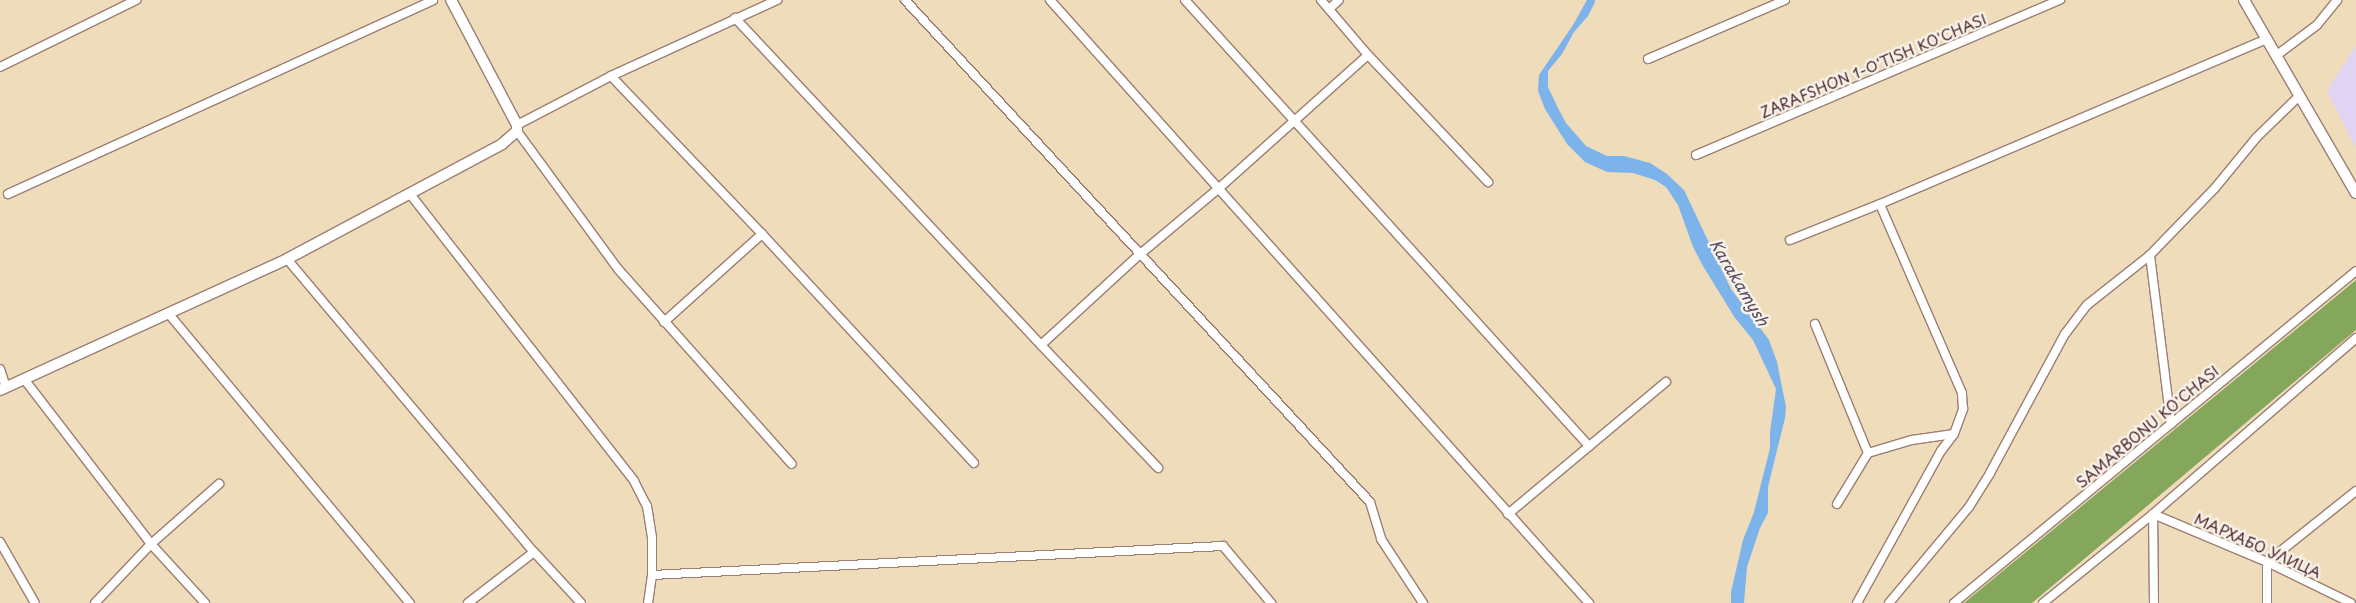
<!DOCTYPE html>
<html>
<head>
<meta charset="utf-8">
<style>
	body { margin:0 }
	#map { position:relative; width:2356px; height:603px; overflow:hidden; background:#efdcbb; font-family:"Playpen Sans",sans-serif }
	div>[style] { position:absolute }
	.built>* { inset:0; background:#e0d4f4 }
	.forest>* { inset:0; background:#85a75b }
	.water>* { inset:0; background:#7db3eb }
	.roads { filter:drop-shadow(1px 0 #9c7e73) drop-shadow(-1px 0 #9c7e73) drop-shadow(0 1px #9c7e73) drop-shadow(0 -1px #9c7e73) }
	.minor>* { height:8px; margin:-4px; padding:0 4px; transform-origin:4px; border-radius:4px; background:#fff }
	.tertiary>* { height:10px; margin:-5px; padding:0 5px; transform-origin:5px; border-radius:5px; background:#fff }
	span { translate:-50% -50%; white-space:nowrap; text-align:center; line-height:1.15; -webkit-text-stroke:5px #f7f3e8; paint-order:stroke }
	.street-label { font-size:15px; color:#4a1f2b }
	.water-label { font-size:16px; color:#594b65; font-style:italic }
</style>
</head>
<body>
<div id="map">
	<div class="built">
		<div style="clip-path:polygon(2356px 46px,2356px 148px,2327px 91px)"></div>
	</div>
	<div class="forest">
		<div style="clip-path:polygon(2356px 280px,2356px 330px,2032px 603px,1964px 603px)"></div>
	</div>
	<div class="water">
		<div style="clip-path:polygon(1587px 0,1595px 0,1595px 2px,1588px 16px,1574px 32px,1562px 54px,1548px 71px,1548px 87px,1558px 108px,1566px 123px,1586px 146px,1607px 156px,1624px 156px,1650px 163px,1667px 174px,1684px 190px,1731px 289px,1769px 340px,1777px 362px,1786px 407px,1785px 418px,1768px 487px,1768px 513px,1760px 528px,1747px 567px,1744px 603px,1731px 603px,1731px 592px,1743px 540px,1754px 512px,1770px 448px,1770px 432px,1776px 389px,1753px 340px,1735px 318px,1703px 266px,1693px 247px,1678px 205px,1666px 187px,1655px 180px,1633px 173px,1607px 172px,1585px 162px,1567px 144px,1545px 109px,1538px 91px,1539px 75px,1573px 25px)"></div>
	</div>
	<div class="roads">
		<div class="minor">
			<div style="left:905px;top:0;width:684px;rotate:47.19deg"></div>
			<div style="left:1370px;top:502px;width:39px;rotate:73deg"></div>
			<div style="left:1381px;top:539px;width:77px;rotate:56.7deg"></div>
			<div style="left:1050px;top:0;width:809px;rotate:48.21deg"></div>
			<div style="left:1185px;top:0;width:602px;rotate:47.83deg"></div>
			<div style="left:1321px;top:0;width:72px;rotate:49.5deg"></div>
			<div style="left:1368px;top:55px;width:175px;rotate:46.6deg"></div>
			<div style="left:1329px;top:9px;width:13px;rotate:-42deg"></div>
			<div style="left:735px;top:18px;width:448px;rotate:46.9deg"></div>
			<div style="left:1041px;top:345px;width:170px;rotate:46.4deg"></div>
			<div style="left:2277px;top:55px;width:50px;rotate:-36.9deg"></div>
			<div style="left:2317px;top:25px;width:32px;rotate:-51deg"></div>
			<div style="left:1648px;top:59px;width:149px;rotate:-23.3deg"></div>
			<div style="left:0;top:67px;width:152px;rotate:-26.2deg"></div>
			<div style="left:611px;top:76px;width:219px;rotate:46.3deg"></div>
			<div style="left:762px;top:234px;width:312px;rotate:47.2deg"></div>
			<div style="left:517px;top:125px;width:106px;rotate:-27.5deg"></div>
			<div style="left:611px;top:76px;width:183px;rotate:-24.6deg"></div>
			<div style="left:517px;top:131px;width:171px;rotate:53.8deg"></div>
			<div style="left:618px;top:269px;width:261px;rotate:48.3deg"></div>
			<div style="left:1696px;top:155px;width:396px;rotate:-23.1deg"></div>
			<div style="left:8px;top:194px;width:467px;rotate:-24.5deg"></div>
			<div style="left:410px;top:194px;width:364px;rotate:52deg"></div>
			<div style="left:634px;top:481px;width:28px;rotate:63deg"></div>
			<div style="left:647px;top:506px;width:32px;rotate:81deg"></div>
			<div style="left:652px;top:538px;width:37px;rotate:90deg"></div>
			<div style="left:652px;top:575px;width:28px;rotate:98deg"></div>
			<div style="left:1790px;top:240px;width:97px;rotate:-21.8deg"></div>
			<div style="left:1880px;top:204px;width:421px;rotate:-23.1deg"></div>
			<div style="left:2150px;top:255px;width:170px;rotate:82.9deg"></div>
			<div style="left:287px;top:259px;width:383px;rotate:49.9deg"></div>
			<div style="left:534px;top:552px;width:69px;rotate:47.3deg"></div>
			<div style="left:168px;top:313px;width:378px;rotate:50.2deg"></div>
			<div style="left:664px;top:322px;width:132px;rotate:-41.9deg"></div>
			<div style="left:1815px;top:324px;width:139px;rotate:67.7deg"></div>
			<div style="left:1041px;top:345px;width:133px;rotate:-42.6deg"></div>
			<div style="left:1139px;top:255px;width:103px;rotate:-39.9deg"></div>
			<div style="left:1218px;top:189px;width:201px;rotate:-41.8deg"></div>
			<div style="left:0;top:369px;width:19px;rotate:72deg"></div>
			<div style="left:24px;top:379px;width:208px;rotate:52.4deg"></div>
			<div style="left:151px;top:544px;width:80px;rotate:47.5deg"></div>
			<div style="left:1837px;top:504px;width:60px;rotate:-58.7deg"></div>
			<div style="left:1868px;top:453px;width:46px;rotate:-16.5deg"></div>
			<div style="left:1912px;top:440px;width:42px;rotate:-8.1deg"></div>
			<div style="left:1508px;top:514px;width:206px;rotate:-39.9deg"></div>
			<div style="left:0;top:542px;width:70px;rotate:60.2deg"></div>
			<div style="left:652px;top:575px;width:572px;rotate:-2.91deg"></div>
			<div style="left:1223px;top:546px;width:75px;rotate:49.9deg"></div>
			<div style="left:95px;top:603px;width:81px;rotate:-46.5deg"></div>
			<div style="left:151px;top:544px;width:91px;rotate:-41.4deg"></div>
			<div style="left:468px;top:603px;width:83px;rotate:-37.7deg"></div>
			<div style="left:1857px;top:603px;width:174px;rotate:-61.1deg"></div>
			<div style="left:1941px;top:451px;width:21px;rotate:-53deg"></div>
			<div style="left:1954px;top:434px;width:27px;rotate:-70deg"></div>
			<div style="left:1963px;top:409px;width:16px;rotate:-94deg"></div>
			<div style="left:1962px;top:393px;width:206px;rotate:-113.5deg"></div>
			<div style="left:1889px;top:603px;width:125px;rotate:-50.2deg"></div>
			<div style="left:1969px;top:507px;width:40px;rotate:-58deg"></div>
			<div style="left:1990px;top:473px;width:158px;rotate:-61.7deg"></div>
			<div style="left:2065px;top:334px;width:36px;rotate:-53deg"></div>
			<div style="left:2087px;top:305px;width:80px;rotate:-38.4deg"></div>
			<div style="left:2150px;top:255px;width:93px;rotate:-45.9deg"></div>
			<div style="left:2215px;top:188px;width:65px;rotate:-50.6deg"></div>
			<div style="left:2256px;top:138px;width:60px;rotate:-44.3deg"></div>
			<div style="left:1954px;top:603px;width:521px;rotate:-39.55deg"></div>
			<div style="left:2043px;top:603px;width:141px;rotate:-39deg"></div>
			<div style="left:2153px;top:514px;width:269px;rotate:-40.9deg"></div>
			<div style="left:2154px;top:603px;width:89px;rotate:-90.6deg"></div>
			<div style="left:2153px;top:514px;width:124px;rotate:22.8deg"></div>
			<div style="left:2267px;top:562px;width:93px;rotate:26deg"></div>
			<div style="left:2267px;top:603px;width:41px;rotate:-90deg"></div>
			<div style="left:2267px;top:562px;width:114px;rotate:-38.6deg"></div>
		</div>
		<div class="tertiary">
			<div style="left:2244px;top:0;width:223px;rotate:59.9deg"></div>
			<div style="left:0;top:390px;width:315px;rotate:-24.5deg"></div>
			<div style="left:287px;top:259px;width:244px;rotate:-28.1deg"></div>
			<div style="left:502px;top:144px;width:20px;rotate:-41deg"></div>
			<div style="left:517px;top:131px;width:6px;rotate:-90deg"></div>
			<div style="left:517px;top:125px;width:141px;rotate:-117.8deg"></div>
		</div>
	</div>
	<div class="street-label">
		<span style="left:1873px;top:65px;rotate:-23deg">ZARAFSHON 1-O'TISH KO'CHASI</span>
		<span style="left:2147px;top:426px;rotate:-40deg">SAMARBONU KO'CHASI</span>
		<span style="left:2258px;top:545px;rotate:24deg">МАРХАБО УЛИЦА</span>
	</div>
	<div class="water-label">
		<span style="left:1740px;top:282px;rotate:59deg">Karakamysh</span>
	</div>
</div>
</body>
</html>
